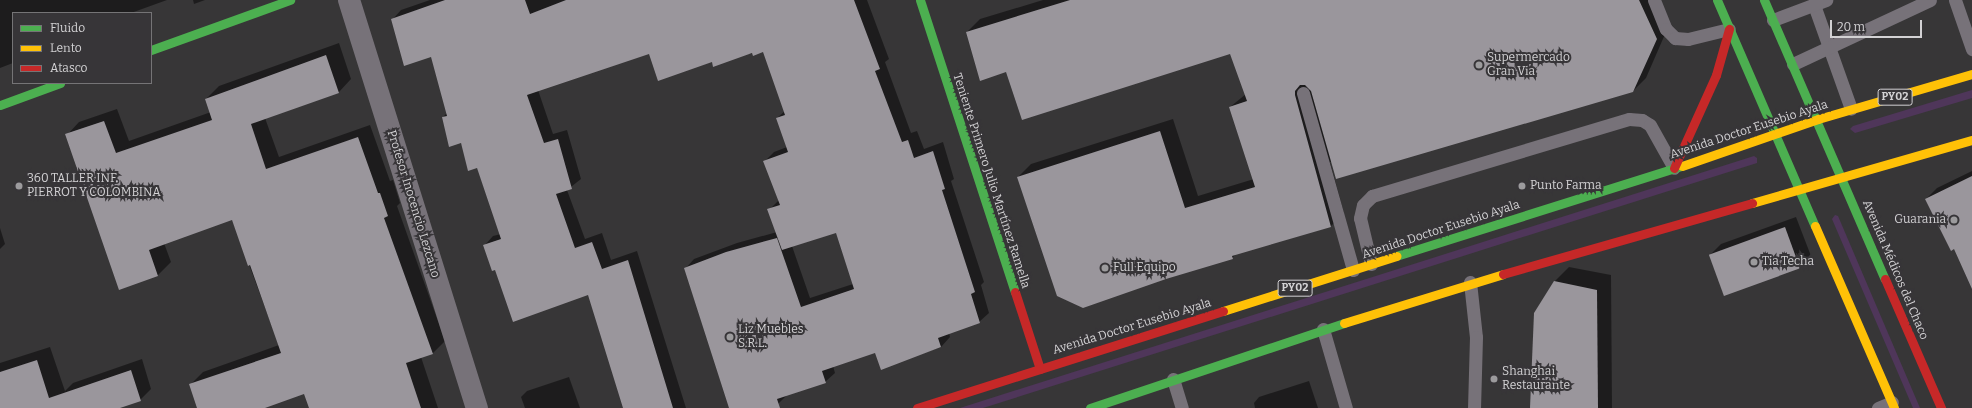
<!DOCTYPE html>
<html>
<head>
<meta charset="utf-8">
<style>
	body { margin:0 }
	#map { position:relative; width:1972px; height:408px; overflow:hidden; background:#373637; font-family:Bitter,serif }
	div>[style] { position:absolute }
	.green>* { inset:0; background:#4f365a }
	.shadow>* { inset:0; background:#0007 }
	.building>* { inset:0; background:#9a969c; transform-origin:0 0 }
	.lane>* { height:13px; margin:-6.5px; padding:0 6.5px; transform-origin:6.5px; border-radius:6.5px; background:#777279 }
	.street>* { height:22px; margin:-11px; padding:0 11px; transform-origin:11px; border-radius:11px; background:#777279 }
	.fast>* { height:9px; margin:-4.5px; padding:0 4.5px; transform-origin:4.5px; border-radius:4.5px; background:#4caf50 }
	.slow>* { height:9px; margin:-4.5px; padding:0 4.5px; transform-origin:4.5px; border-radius:4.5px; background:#ffc107 }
	.jam>* { height:9px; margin:-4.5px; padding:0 4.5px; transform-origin:4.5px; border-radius:4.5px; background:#c62828 }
	.dots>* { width:11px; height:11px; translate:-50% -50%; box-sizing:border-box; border:2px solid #373538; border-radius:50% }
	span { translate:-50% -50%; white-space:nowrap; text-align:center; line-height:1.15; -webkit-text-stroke:4px #373538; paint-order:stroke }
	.shield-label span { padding:1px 3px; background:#373538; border:1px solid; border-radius:3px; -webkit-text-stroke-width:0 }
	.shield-label { font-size:11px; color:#d3d2d4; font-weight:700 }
	.poi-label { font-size:12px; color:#d3d2d4 }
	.left { translate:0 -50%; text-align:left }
	.right { translate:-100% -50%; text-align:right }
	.street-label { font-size:12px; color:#d3d2d4 }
	.legend { position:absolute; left:12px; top:12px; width:140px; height:72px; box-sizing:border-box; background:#373538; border:1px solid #757476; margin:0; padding:5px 7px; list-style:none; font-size:12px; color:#d3d2d4 }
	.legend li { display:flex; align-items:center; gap:8px; height:20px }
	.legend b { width:20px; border:1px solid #757476 }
	.scale { position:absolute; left:1830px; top:20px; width:92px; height:18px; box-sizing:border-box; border:2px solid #d3d2d4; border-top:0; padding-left:5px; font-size:12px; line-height:14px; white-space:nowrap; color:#d3d2d4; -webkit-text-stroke:3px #373538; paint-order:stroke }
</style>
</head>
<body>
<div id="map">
	<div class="green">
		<div style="clip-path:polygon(1972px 90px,1972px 98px,1855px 133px,1850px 129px,1853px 126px)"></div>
		<div style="clip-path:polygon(1754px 156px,1757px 158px,1757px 163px,983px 408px,960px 408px)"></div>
		<div style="clip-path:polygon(1835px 215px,1838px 216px,1920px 408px,1913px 408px,1832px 219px)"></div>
	</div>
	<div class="shadow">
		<div style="clip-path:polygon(0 0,167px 0,131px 13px,13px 13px,13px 63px,0 68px)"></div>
		<div style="clip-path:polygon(193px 0,205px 0,194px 4px)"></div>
		<div style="clip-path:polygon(evenodd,430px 0,867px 0,889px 59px,885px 62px,911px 133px,917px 131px,924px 149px,943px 142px,954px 179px,951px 181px,984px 282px,981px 285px,989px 313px,979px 322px,949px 333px,950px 337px,941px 347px,881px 368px,876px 352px,833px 366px,835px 373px,825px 382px,788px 394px,778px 404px,768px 408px,730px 408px,685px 269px,694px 259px,737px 243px,777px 232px,769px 210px,779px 200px,764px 162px,774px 152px,787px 147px,777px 118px,785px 111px,764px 51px,712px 61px,649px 53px,538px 90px,553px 134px,567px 130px,581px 179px,567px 190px,585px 239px,602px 233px,611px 260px,637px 251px,686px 408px,624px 408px,589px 294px,496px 269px,484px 246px,493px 236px,501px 234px,477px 167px,443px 117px,447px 113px,432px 56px,392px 20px,401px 10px,430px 0,837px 232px,853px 284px,810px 298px,792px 246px,837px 232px)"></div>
		<div style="clip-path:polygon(1043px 0,1657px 0,1669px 25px,1646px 78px,1633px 91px,1330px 162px,1344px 213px,1331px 226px,1236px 254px,1232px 258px,1018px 177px,1031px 164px,1173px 119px,1198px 196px,1254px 179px,1230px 107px,1246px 94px,1230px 53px,1007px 71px,967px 32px,980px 19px)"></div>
		<div style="clip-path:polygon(339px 43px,351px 79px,339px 92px,265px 118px,279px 157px,370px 125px,390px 181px,393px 180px,400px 203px,397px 206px,445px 341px,433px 353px,421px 357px,438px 408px,310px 408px,305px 393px,262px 408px,198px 408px,190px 385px,203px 372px,279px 345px,232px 219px,164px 243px,171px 262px,158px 275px,120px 288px,67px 135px,79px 122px,117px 109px,129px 141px,211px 112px,206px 99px,219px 86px)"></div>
		<div style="clip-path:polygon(1972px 171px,1972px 286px,1955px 248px,1926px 199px,1937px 188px)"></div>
		<div style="clip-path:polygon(1796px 217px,1811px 256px,1800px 267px,1724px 295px,1710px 255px,1721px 244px)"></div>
		<div style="clip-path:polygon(0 228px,5px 244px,0 249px)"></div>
		<div style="clip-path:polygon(1569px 267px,1611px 275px,1612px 408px,1531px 408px,1555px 281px)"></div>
		<div style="clip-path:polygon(50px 347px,65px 391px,73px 383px,142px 359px,151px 389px,140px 400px,117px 408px,0 408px,0 363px)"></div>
		<div style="clip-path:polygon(569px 377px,580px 408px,525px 408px,521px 397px,527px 391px)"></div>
		<div style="clip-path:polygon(1309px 381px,1318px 408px,1255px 408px,1254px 403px,1259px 397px)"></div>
	</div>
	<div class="building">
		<div style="clip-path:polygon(445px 0,525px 0,530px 14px,566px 0,854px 0,880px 69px,875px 71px,902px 142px,908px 140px,914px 158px,933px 151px,945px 189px,942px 190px,975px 292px,971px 294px,980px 323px,938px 338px,941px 347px,881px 370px,875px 353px,822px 371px,826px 383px,777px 399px,780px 408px,729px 408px,684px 268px,726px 252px,777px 238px,801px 307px,854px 289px,836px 233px,782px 250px,767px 209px,780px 205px,763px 161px,788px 152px,776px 118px,785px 115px,763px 52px,753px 56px,752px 53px,713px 67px,712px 62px,658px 81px,649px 54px,527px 95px,544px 143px,558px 139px,572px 189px,556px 194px,575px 248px,592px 242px,602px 269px,628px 260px,673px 408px,623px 408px,588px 295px,513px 322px,495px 270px,492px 271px,483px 245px,501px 239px,477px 168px,468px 171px,461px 143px,449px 147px,442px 117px,447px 116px,431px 57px,404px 66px,391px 19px)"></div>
		<div style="clip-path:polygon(1070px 0,1639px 0,1657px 39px,1633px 92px,1336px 179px,1311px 91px,1305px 85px,1300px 85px,1295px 91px,1295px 95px,1331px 227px,1232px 256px,1233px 259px,1166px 279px,1083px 308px,1057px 296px,1017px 177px,1160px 131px,1185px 208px,1255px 187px,1229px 107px,1247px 101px,1230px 54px,1022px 120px,1006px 72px,980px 81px,966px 32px)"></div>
		<div style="clip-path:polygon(326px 55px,339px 93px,251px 124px,266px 169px,358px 137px,378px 193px,380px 193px,388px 216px,384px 218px,433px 354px,406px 363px,421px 408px,309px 408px,304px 394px,265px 408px,197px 408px,189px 384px,281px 353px,250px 265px,248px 266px,232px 220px,149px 250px,158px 276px,119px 290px,65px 134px,104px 121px,116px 153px,212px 120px,205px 99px)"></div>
		<div style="clip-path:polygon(1972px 176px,1972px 289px,1954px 249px,1951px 251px,1925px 199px)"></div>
		<div style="left:1785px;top:227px;width:44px;height:81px;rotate:70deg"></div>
		<div style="clip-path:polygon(1554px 281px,1597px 290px,1598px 408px,1530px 408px,1534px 313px)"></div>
		<div style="clip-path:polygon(37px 360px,49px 398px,131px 370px,141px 401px,120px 408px,0 408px,0 372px)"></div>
	</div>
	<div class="lane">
		<div style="left:1654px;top:0;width:31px;rotate:68deg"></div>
		<div style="left:1666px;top:29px;width:13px;rotate:45deg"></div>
		<div style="left:1675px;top:38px;width:13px;rotate:4deg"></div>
		<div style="left:1688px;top:39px;width:42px;rotate:-13.7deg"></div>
		<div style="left:1955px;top:0;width:52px;rotate:70.9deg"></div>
		<div style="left:1814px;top:5px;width:110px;rotate:70.4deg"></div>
		<div style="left:1773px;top:20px;width:57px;rotate:-20.7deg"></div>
		<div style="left:1793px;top:64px;width:151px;rotate:-25deg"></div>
		<div style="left:1303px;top:93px;width:184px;rotate:74.2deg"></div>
		<div style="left:1371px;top:264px;width:47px;rotate:-103.4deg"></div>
		<div style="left:1360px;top:218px;width:13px;rotate:-77deg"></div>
		<div style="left:1363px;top:205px;width:13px;rotate:-45deg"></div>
		<div style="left:1372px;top:196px;width:268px;rotate:-16.7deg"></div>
		<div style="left:1629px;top:119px;width:13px;rotate:4deg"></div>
		<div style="left:1642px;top:120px;width:9px;rotate:32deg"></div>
		<div style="left:1650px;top:125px;width:49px;rotate:60.8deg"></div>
		<div style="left:1470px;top:282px;width:55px;rotate:83.8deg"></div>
		<div style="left:1476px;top:337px;width:71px;rotate:91.6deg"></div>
		<div style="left:1323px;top:329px;width:82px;rotate:73.8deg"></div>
		<div style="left:1173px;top:379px;width:30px;rotate:73deg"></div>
		<div style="left:1878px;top:408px;width:15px;rotate:-23deg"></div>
	</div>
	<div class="street">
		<div style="left:349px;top:0;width:428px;rotate:72.6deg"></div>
	</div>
	<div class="fast">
		<div style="left:920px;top:0;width:307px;rotate:72deg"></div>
		<div style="left:1717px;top:0;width:246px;rotate:66.6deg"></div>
		<div style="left:1764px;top:0;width:304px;rotate:66.6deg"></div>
		<div style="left:151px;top:50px;width:148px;rotate:-19.8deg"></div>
		<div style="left:0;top:105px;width:64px;rotate:-20.1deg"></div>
		<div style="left:1396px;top:256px;width:300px;rotate:-17.5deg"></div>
		<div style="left:1090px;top:408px;width:268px;rotate:-18.5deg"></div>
	</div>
	<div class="slow">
		<div style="left:1682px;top:166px;width:144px;rotate:-19.1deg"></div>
		<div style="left:1818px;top:119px;width:160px;rotate:-16.3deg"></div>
		<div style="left:1752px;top:203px;width:229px;rotate:-16deg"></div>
		<div style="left:1815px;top:226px;width:198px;rotate:66.5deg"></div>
		<div style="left:1223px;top:311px;width:182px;rotate:-17.6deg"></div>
		<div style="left:1344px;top:323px;width:166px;rotate:-17.1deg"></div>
	</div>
	<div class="jam">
		<div style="left:1674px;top:168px;width:102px;rotate:-65.7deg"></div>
		<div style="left:1716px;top:75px;width:48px;rotate:-74.2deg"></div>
		<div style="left:1503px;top:274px;width:259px;rotate:-15.9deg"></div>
		<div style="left:1885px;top:279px;width:141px;rotate:66.5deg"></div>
		<div style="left:1015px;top:292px;width:81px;rotate:72deg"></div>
		<div style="left:917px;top:408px;width:321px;rotate:-17.6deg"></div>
	</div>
	<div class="dots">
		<div style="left:1479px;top:65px;background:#9c9b9d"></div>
		<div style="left:19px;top:186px;background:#9c9b9d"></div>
		<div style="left:1522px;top:186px;background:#9c9b9d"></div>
		<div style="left:1954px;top:220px;background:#9c9b9d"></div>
		<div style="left:1754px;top:262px;background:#9c9b9d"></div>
		<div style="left:1105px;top:268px;background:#9c9b9d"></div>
		<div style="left:730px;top:337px;background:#9c9b9d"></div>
		<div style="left:1494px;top:379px;background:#9c9b9d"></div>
	</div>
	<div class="shield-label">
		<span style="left:1895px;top:97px">PY02</span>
		<span style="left:1295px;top:288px">PY02</span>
	</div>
	<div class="poi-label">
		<span class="left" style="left:1487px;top:65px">Supermercado<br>Gran Via</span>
		<span class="left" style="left:27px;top:186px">360 TALLER INF.<br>PIERROT Y COLOMBINA</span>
		<span class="left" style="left:1530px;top:186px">Punto Farma</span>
		<span class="right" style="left:1946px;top:220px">Guarania</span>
		<span class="left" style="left:1762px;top:262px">Tia Techa</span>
		<span class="left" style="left:1113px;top:268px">Full Equipo</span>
		<span class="left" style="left:738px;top:337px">Liz Muebles<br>S.R.L.</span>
		<span class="left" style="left:1502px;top:379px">Shanghai<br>Restaurante</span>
	</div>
	<div class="street-label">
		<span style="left:1749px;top:130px;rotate:-18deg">Avenida Doctor Eusebio Ayala</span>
		<span style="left:991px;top:181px;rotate:72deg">Teniente Primero Julio Martínez Ramella</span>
		<span style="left:413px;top:204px;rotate:73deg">Profesor Inocencio Lezcano</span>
		<span style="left:1441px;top:230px;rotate:-18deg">Avenida Doctor Eusebio Ayala</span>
		<span style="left:1895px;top:270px;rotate:67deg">Avenida Médicos del Chaco</span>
		<span style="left:1132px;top:327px;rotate:-17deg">Avenida Doctor Eusebio Ayala</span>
	</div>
	<ul class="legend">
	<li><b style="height:5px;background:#4caf50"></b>Fluido</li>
	<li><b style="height:5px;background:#ffc107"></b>Lento</li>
	<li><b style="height:5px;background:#c62828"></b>Atasco</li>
	</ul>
	<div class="scale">20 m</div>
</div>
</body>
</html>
